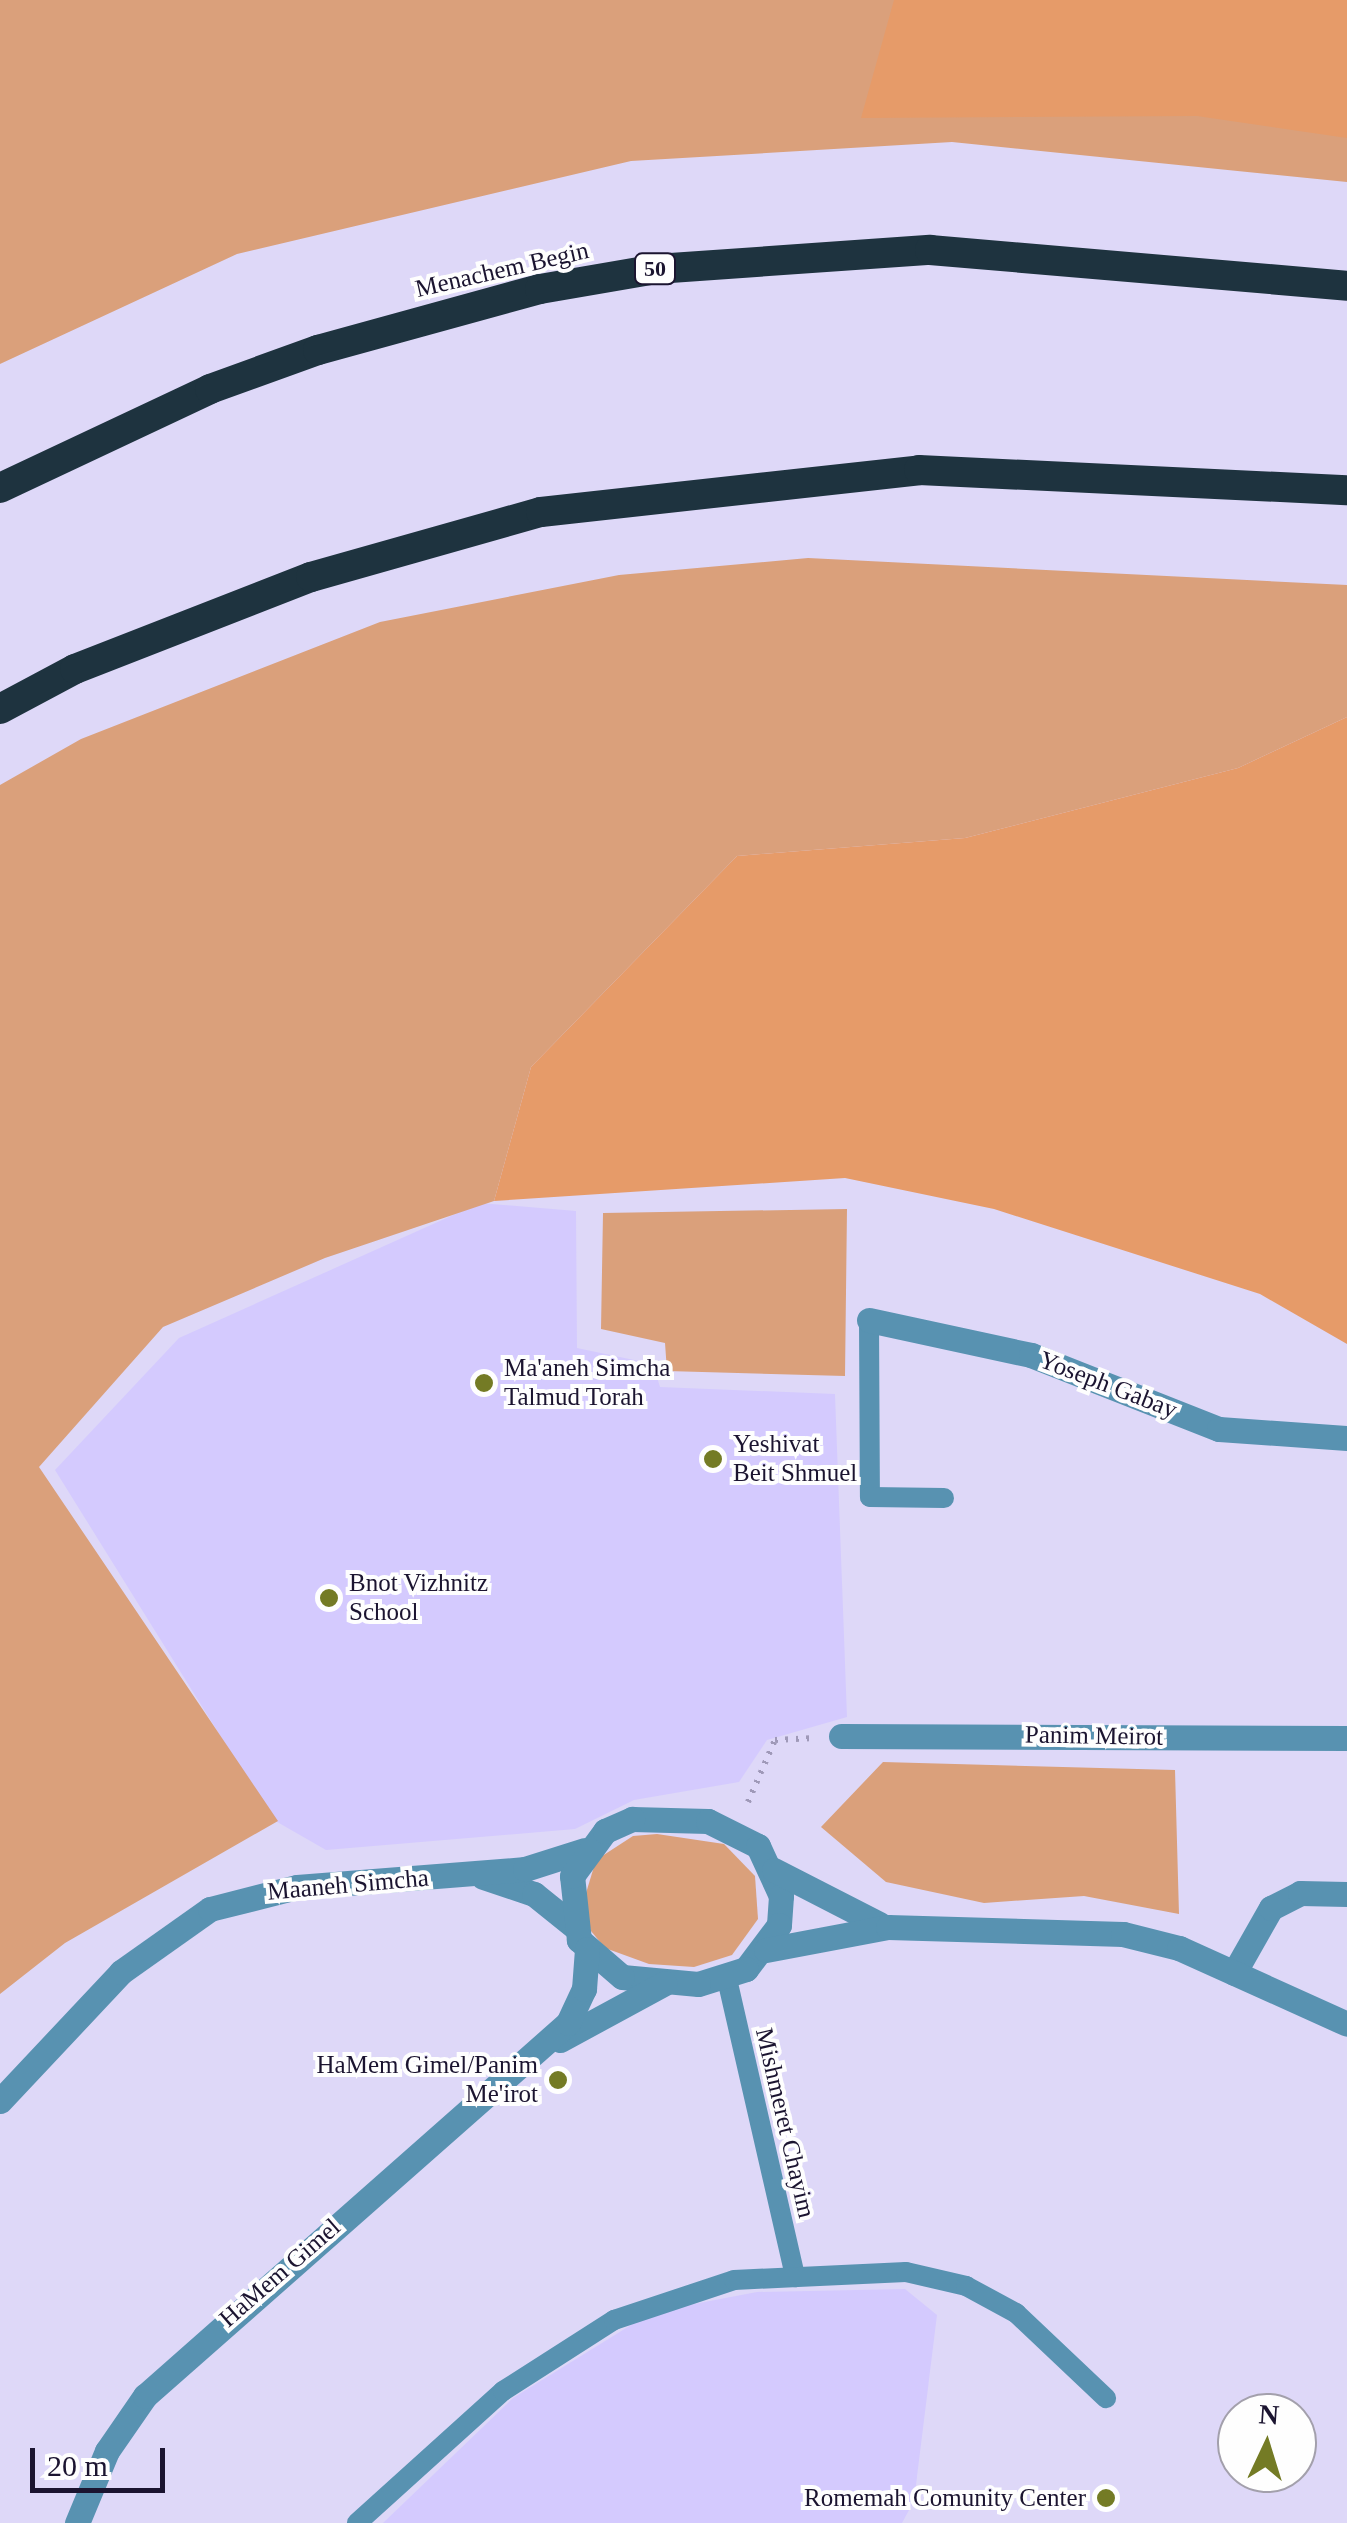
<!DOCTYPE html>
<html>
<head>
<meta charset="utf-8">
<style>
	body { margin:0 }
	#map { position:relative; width:1347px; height:2523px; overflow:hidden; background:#ded8f8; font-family:Georgia,serif }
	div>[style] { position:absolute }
	.built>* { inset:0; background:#d4cafe }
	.green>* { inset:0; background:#daa07b }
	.forest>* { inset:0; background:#e69b69 }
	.path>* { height:6px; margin-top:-3px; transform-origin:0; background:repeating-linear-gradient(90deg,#9f99b8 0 2.5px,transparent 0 10.5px) }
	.service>* { height:20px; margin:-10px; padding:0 10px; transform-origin:10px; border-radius:10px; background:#5892b1 }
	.minor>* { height:25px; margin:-12.5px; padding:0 12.5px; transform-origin:12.5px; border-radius:12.5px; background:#5892b1 }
	.tertiary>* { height:25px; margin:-12.5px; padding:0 12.5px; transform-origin:12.5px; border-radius:12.5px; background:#5892b1 }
	.motorway>* { height:30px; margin:-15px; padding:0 15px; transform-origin:15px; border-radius:15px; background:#1e333f }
	.dots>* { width:28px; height:28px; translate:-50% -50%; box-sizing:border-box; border:5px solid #fefefe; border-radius:50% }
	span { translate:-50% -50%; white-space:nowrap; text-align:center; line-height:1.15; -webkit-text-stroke:8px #fefefe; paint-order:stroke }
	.shield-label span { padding:2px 8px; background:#fefefe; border:2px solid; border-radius:8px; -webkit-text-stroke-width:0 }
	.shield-label { font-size:22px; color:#1b1430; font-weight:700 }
	.street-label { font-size:25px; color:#1b1430 }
	.poi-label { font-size:25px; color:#1b1430 }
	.left { translate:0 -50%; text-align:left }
	.right { translate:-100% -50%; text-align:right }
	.north { position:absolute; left:1217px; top:2393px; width:100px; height:100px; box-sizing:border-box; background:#fefefe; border:2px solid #a3a0ac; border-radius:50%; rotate:4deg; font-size:28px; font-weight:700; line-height:40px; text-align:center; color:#1b1430 }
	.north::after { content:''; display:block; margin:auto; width:35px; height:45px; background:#747b25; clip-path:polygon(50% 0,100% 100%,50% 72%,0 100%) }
	.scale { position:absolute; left:30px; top:2448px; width:135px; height:45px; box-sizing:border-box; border:5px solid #1b1430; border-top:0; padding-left:12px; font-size:30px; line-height:35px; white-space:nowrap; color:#1b1430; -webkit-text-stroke:8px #fefefe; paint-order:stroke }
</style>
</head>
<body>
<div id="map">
	<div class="built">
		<div style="clip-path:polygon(480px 1203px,576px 1211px,577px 1348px,653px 1364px,660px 1387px,835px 1394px,847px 1717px,767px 1740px,739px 1782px,634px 1800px,575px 1829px,326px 1850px,272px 1819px,55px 1470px,179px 1338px)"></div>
		<div style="clip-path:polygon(905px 2289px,937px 2315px,914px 2501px,902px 2523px,383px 2523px,513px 2398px,652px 2312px,757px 2292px)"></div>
	</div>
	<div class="green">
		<div style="clip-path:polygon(0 0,1347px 0,1347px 182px,952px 142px,631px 161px,237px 254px,0 364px)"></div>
		<div style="clip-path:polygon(808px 558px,1347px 585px,1347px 717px,1238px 768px,965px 838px,737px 856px,531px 1067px,494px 1201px,325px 1258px,163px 1327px,39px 1467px,278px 1821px,65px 1943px,0 1994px,0 785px,81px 739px,380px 622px,619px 575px)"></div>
		<div style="clip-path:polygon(847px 1209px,845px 1376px,667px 1371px,665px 1343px,601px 1329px,603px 1213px)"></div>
		<div style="clip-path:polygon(883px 1762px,1175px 1770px,1179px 1914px,1084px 1896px,984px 1903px,886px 1882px,821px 1827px)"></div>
		<div style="clip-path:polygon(657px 1834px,724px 1844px,755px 1876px,758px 1919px,732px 1955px,694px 1967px,649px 1964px,605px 1948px,591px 1931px,583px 1903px,596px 1860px,633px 1836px)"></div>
	</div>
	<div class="forest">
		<div style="clip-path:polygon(894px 0,1347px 0,1347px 138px,1197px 116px,861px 118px)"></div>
		<div style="clip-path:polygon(1347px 717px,1347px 1344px,1260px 1294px,994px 1209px,845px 1178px,494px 1201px,531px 1067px,737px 856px,965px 838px,1238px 768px)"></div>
	</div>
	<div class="path">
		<div style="left:748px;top:1802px;width:68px;rotate:-66.5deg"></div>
		<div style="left:775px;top:1740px;width:35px;rotate:-3deg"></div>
	</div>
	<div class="service">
		<div style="left:869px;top:1320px;width:177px;rotate:89.7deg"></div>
		<div style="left:870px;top:1497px;width:74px;rotate:0.8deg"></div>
		<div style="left:727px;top:1979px;width:306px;rotate:77.1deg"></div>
		<div style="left:357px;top:2523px;width:197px;rotate:-42.1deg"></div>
		<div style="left:503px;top:2391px;width:132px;rotate:-32.6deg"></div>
		<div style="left:614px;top:2320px;width:126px;rotate:-18.4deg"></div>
		<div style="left:734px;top:2280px;width:172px;rotate:-2.7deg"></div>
		<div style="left:906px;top:2272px;width:62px;rotate:13.1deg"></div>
		<div style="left:966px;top:2286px;width:57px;rotate:28.4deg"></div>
		<div style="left:1016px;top:2313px;width:124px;rotate:43.4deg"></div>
	</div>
	<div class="minor">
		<div style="left:869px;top:1320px;width:166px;rotate:12.2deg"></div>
		<div style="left:1031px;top:1355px;width:202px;rotate:21.5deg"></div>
		<div style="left:1219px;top:1429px;width:128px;rotate:4deg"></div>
		<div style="left:841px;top:1736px;width:506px;rotate:0.23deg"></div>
		<div style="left:483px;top:1877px;width:54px;rotate:18.4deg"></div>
		<div style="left:534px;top:1894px;width:51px;rotate:38.7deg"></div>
		<div style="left:1234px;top:1973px;width:75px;rotate:-60.4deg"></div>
		<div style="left:1271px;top:1908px;width:33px;rotate:-27deg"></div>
		<div style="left:1300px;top:1893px;width:47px;rotate:1.2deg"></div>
		<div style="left:0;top:2101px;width:177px;rotate:-46.8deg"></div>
		<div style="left:121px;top:1972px;width:109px;rotate:-35.3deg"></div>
		<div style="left:210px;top:1909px;width:90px;rotate:-14.2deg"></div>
		<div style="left:297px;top:1887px;width:229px;rotate:-4.5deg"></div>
		<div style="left:525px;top:1869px;width:63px;rotate:-17.6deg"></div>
	</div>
	<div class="tertiary">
		<div style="left:632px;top:1819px;width:76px;rotate:1.5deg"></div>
		<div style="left:708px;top:1821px;width:56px;rotate:26.6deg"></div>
		<div style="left:758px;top:1846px;width:55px;rotate:65.3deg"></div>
		<div style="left:781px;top:1896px;width:29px;rotate:94deg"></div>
		<div style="left:779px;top:1925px;width:55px;rotate:126.9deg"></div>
		<div style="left:746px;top:1969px;width:50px;rotate:162.6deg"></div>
		<div style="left:698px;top:1984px;width:76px;rotate:-174.7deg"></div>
		<div style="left:622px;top:1977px;width:57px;rotate:-139.3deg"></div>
		<div style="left:579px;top:1940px;width:64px;rotate:-96.2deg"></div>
		<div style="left:572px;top:1876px;width:56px;rotate:-53.7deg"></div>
		<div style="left:605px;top:1831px;width:30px;rotate:-24deg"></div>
		<div style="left:774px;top:1870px;width:118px;rotate:27.2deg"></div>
		<div style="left:766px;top:1950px;width:124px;rotate:-10.7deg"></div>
		<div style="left:888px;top:1927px;width:235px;rotate:1.7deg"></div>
		<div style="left:1123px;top:1934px;width:58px;rotate:14deg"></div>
		<div style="left:1179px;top:1948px;width:184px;rotate:24.3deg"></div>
		<div style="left:560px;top:2040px;width:119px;rotate:-28.5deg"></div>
		<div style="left:77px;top:2523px;width:78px;rotate:-67.4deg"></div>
		<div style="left:107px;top:2451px;width:67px;rotate:-55.4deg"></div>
		<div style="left:145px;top:2396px;width:564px;rotate:-41.41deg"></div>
		<div style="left:568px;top:2023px;width:38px;rotate:-65deg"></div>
		<div style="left:584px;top:1989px;width:40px;rotate:-85.7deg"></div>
	</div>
	<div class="motorway">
		<div style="left:0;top:488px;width:232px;rotate:-25.2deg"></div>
		<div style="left:210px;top:389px;width:115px;rotate:-19.9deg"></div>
		<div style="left:318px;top:350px;width:230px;rotate:-15.4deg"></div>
		<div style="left:540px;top:289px;width:118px;rotate:-9.8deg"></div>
		<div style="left:656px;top:269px;width:275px;rotate:-4deg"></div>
		<div style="left:930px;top:250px;width:419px;rotate:4.9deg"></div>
		<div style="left:0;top:709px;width:85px;rotate:-28.1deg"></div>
		<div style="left:75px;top:669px;width:253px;rotate:-21.3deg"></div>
		<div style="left:311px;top:577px;width:239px;rotate:-15.8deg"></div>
		<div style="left:541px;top:512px;width:380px;rotate:-6.3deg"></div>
		<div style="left:919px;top:470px;width:428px;rotate:2.7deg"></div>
	</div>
	<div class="dots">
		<div style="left:484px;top:1383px;background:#747b25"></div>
		<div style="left:713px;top:1459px;background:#747b25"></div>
		<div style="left:329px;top:1598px;background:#747b25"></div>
		<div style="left:558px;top:2080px;background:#747b25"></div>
		<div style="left:1106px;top:2498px;background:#747b25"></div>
	</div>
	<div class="shield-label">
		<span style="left:655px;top:269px">50</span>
	</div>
	<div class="street-label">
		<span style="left:502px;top:270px;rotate:-13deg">Menachem Begin</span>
		<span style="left:1108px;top:1385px;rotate:21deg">Yoseph Gabay</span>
		<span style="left:1094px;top:1736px;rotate:1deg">Panim Meirot</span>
		<span style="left:348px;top:1885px;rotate:-5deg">Maaneh Simcha</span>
		<span style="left:785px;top:2123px;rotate:77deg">Mishmeret Chayim</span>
		<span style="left:280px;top:2273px;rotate:-41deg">HaMem Gimel</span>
	</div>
	<div class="poi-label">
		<span class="left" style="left:504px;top:1383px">Ma'aneh Simcha<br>Talmud Torah</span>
		<span class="left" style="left:733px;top:1459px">Yeshivat<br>Beit Shmuel</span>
		<span class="left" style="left:349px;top:1598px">Bnot Vizhnitz<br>School</span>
		<span class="right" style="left:538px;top:2080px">HaMem Gimel/Panim<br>Me'irot</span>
		<span class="right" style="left:1086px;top:2498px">Romemah Comunity Center</span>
	</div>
	<div class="north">N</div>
	<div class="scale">20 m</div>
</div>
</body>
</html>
